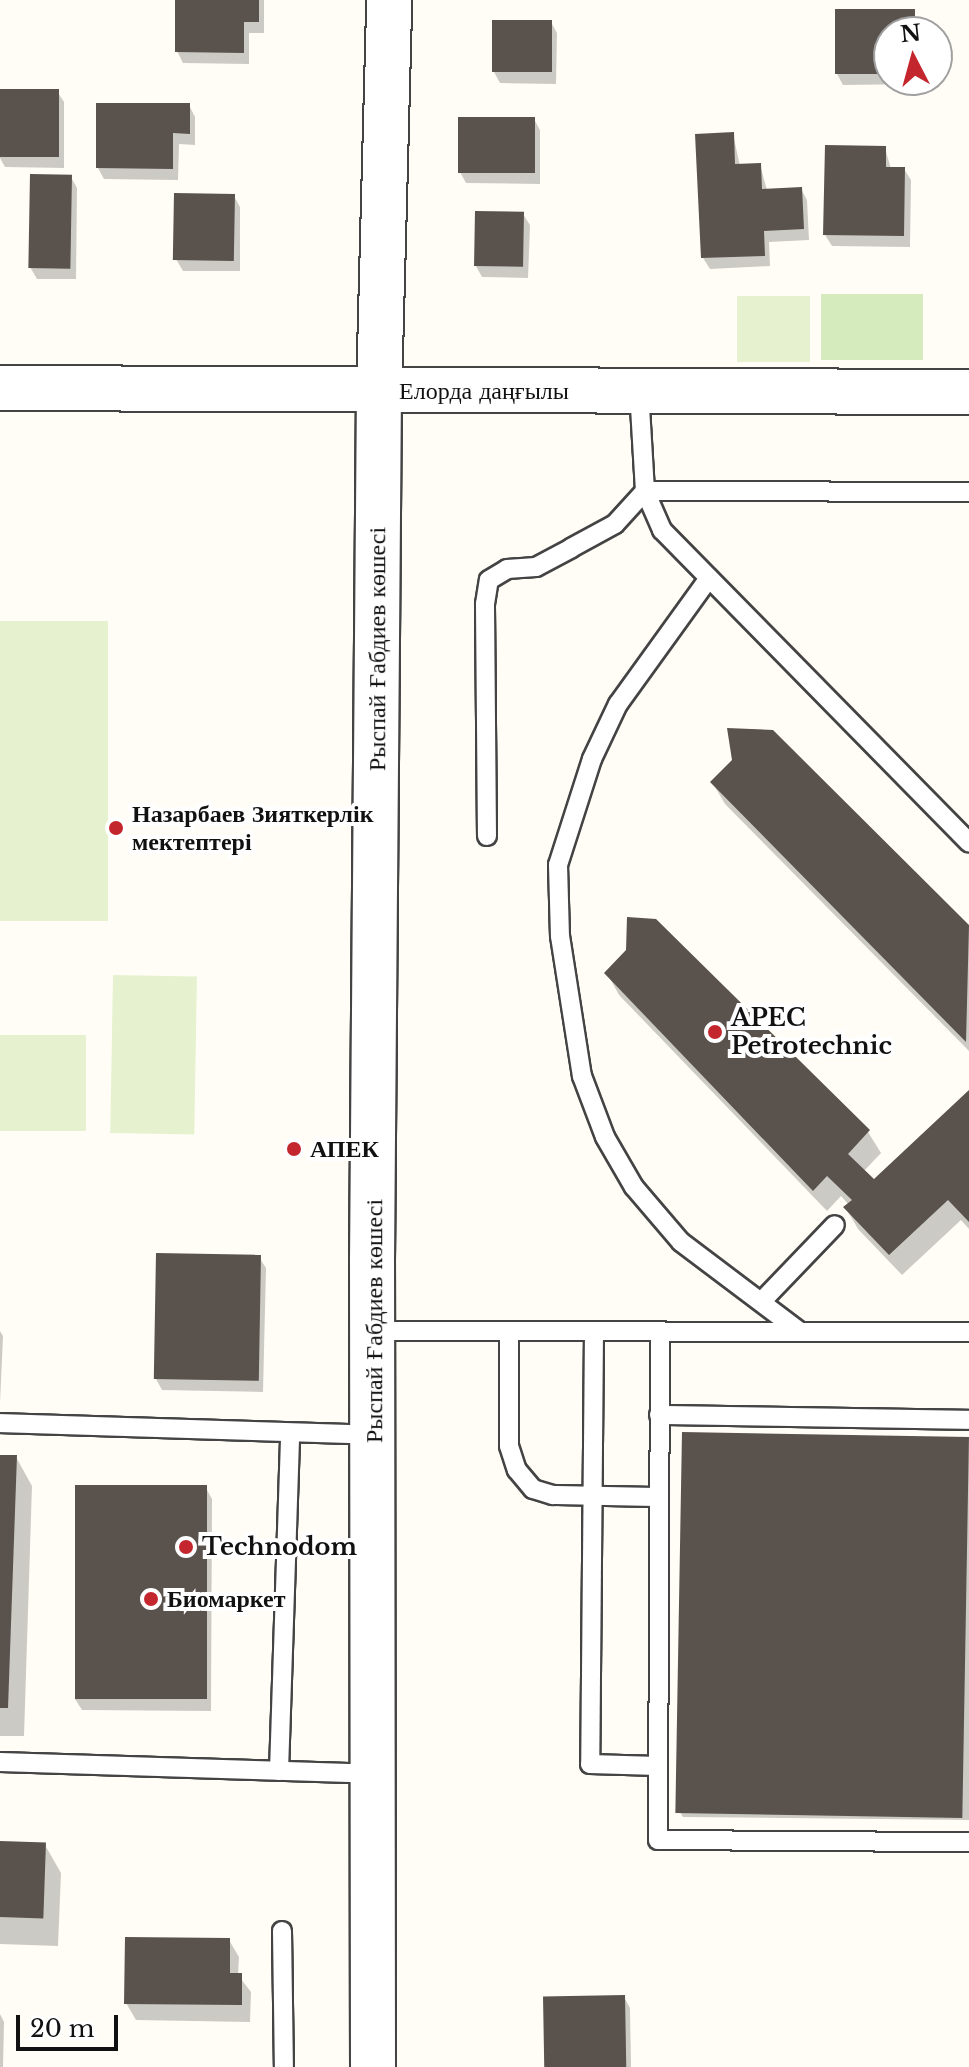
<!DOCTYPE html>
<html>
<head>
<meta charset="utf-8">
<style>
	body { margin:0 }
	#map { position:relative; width:969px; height:2067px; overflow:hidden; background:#fffdf5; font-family:"Libre Baskerville",serif }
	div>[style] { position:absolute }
	.green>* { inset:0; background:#d5ebbd; transform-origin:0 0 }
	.pitch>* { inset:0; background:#e6f2cf; transform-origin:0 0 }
	.shadow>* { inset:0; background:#0003 }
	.building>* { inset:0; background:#5a524d; transform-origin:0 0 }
	.roads { filter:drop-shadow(2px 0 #444) drop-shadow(-2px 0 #444) drop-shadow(0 2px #444) drop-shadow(0 -2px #444) }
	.service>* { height:18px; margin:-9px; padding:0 9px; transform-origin:9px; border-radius:9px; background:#fff }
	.tertiary>* { height:44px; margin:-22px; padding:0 22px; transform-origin:22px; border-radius:22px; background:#fff }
	.dots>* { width:22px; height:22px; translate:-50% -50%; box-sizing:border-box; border:4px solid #fff; border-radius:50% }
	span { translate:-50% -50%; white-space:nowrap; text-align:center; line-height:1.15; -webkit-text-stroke:8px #fff; paint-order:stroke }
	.street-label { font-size:24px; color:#111 }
	.poi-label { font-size:24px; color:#111; font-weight:700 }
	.left { translate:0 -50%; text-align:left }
	.north { position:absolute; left:873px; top:16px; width:80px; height:80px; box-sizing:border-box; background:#fff; border:2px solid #a0a0a0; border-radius:50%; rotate:354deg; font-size:22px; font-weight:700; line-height:32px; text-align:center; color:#111 }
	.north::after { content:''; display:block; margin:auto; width:28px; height:36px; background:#c4262e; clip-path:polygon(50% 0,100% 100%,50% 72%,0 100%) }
	.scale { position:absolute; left:16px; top:2015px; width:102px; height:36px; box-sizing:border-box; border:4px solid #111; border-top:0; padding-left:10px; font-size:24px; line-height:28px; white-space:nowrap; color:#111; -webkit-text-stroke:6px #fff; paint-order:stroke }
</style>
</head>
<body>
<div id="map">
	<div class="green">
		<div style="left:821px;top:294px;width:102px;height:66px"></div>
	</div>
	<div class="pitch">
		<div style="left:737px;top:296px;width:73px;height:66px"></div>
		<div style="left:108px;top:621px;width:300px;height:108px;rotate:90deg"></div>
		<div style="left:113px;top:975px;width:84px;height:158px;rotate:1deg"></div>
		<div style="left:0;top:1035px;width:86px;height:96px"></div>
	</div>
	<div class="shadow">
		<div style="clip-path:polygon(177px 0,264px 0,264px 33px,249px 33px,249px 64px,183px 63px,177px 51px)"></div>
		<div style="clip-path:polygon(913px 11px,920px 32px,889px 32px,889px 80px,920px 80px,920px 84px,843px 85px,837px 74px)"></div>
		<div style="clip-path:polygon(551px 22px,557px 33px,556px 84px,500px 83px,494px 72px)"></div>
		<div style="clip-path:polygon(0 91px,57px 91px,64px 102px,64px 168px,5px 167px,0 158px)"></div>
		<div style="clip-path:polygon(189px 105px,195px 117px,195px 145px,179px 144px,178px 180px,104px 179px,98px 168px)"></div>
		<div style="clip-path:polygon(534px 119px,540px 130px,540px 184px,466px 183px,460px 172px)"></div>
		<div style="clip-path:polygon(733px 134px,740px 166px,760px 165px,767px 190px,801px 189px,807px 200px,809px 240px,769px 242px,770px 266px,710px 269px,703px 258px)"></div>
		<div style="clip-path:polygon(885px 148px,891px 169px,904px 169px,911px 180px,910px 247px,832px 246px,825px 235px)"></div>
		<div style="clip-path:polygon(71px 177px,77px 188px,76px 279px,37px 279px,30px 267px)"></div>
		<div style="clip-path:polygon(234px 196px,240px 207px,240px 271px,183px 271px,176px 259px)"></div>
		<div style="clip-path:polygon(523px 214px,530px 225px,528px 278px,482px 277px,476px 266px)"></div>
		<div style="clip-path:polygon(772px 732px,969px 928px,969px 1051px,725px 804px,712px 782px)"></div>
		<div style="clip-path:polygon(607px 973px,868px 1132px,881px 1153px,863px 1172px,874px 1181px,969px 1091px,969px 1229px,961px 1220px,902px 1275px,858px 1229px,846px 1208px,849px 1205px,841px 1196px,827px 1211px,619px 995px)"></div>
		<div style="clip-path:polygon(259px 1257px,266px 1268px,263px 1392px,162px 1390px,156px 1379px)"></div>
		<div style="clip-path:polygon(0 1331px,3px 1336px,0 1403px)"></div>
		<div style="clip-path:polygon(969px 1437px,969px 1820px,683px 1817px,680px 1812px)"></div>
		<div style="clip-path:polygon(0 1457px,16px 1457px,32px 1486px,24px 1736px,0 1736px)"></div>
		<div style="clip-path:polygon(206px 1488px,212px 1499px,211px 1711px,82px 1710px,75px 1699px)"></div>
		<div style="clip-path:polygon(0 1843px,45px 1845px,61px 1873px,58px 1946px,0 1944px)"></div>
		<div style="clip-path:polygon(229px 1940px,239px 1957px,238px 1975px,251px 1992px,250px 2022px,136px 2020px,126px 2003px)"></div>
		<div style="clip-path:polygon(624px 1997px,630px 2008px,631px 2067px,546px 2067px)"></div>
		<div style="clip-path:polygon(0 2014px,4px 2022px,3px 2067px,0 2067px)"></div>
	</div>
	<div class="building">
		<div style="clip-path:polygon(175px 0,259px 0,259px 22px,244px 22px,244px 53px,175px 52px)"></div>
		<div style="clip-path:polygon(835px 9px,915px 9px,915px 32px,889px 32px,889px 74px,835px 74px)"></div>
		<div style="left:492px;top:20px;width:60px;height:52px"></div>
		<div style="left:0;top:89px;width:59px;height:68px"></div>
		<div style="clip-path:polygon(96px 103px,190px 103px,190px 134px,173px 133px,173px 169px,96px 168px)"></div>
		<div style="left:458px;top:117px;width:77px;height:56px"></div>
		<div style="clip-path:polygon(734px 132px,735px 164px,761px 163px,762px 189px,802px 187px,804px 229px,764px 231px,765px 256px,701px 258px,695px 134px)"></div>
		<div style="clip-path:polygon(825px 145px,886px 146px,886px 167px,905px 167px,904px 236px,823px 235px)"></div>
		<div style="left:30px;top:174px;width:42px;height:94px;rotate:1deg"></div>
		<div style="left:174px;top:193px;width:61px;height:67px;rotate:1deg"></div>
		<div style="left:475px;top:211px;width:49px;height:55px;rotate:1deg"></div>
		<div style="clip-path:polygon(727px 728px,773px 730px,969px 925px,966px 1042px,710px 782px,732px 760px)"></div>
		<div style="clip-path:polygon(627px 917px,656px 919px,870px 1130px,848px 1154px,874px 1179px,969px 1090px,969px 1222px,948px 1200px,889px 1255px,843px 1207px,852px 1200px,827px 1176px,813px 1191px,604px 973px,626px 950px)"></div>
		<div style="left:156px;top:1253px;width:105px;height:126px;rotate:1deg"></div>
		<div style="left:682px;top:1432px;width:287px;height:381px;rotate:1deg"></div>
		<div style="clip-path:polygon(0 1455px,17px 1455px,8px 1708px,0 1708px)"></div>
		<div style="left:75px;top:1485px;width:132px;height:214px"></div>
		<div style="left:0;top:1841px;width:46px;height:76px;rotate:2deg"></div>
		<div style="clip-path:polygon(125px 1937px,230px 1938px,230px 1973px,242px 1973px,242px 2005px,124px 2004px)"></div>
		<div style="left:625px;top:1995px;width:72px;height:82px;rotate:89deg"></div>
	</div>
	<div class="roads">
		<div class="service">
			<div style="left:969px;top:492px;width:324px;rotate:-179.8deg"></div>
			<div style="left:645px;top:491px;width:43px;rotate:66.4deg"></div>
			<div style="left:662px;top:530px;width:438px;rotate:45.5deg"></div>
			<div style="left:709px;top:578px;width:155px;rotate:125.8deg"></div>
			<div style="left:618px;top:704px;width:61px;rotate:115.3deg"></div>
			<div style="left:592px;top:759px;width:111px;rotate:107.8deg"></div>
			<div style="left:558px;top:865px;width:71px;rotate:88.4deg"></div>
			<div style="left:560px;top:936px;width:142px;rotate:81.1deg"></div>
			<div style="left:582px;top:1076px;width:65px;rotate:69.3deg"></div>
			<div style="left:605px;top:1137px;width:58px;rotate:59.9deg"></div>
			<div style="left:634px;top:1187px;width:72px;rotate:49.5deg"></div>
			<div style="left:681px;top:1242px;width:148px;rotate:37deg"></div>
			<div style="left:487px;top:836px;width:232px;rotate:-90.5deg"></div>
			<div style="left:485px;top:604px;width:24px;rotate:-81deg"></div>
			<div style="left:489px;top:580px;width:21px;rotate:-31deg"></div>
			<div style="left:507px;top:569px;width:29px;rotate:-4deg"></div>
			<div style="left:536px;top:567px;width:40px;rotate:-28deg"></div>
			<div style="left:571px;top:548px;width:50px;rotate:-28.6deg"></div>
			<div style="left:615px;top:524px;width:45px;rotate:-47.7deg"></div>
			<div style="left:645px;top:491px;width:100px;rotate:-93.4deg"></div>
			<div style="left:762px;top:1301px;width:105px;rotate:-46.2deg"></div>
			<div style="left:374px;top:1331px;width:595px;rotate:0.1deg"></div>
			<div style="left:509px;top:1331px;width:115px;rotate:90deg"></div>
			<div style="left:509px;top:1446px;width:25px;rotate:72deg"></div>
			<div style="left:517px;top:1470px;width:25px;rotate:50deg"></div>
			<div style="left:533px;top:1489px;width:21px;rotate:17deg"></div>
			<div style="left:553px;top:1495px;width:106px;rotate:1.1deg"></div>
			<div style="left:594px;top:1331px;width:433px;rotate:90.5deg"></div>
			<div style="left:590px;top:1764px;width:68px;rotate:1.7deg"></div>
			<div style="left:660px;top:1332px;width:508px;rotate:90.23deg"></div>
			<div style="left:658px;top:1840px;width:311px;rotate:0.4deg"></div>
			<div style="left:659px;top:1415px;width:310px;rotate:0.9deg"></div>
			<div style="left:0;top:1423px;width:372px;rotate:1.8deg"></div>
			<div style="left:0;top:1762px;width:373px;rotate:1.8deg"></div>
			<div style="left:279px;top:1771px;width:338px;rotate:-88.1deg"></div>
			<div style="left:282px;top:1931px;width:136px;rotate:89.2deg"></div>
		</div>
		<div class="tertiary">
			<div style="left:0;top:388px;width:969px;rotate:0.24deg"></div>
			<div style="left:373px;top:2067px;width:806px;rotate:-90.07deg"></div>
			<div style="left:372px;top:1261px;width:869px;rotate:-89.54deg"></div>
			<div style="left:379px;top:392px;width:392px;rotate:-88.5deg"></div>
		</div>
	</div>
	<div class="dots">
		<div style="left:116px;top:828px;background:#c4262e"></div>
		<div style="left:715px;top:1032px;background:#c4262e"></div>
		<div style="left:294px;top:1149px;background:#c4262e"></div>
		<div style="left:186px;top:1547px;background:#c4262e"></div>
		<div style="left:151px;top:1599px;background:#c4262e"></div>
	</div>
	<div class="street-label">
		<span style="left:484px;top:391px">Елорда даңғылы</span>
		<span style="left:377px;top:649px;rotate:-90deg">Рыспай Ғабдиев көшесі</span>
		<span style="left:374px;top:1321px;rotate:-90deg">Рыспай Ғабдиев көшесі</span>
	</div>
	<div class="poi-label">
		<span class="left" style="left:132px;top:828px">Назарбаев Зияткерлік<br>мектептері</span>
		<span class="left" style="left:731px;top:1032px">APEC<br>Petrotechnic</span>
		<span class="left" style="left:310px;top:1149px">АПЕК</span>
		<span class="left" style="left:202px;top:1547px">Technodom</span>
		<span class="left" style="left:167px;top:1599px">Биомаркет</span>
	</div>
	<div class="north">N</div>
	<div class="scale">20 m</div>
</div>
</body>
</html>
